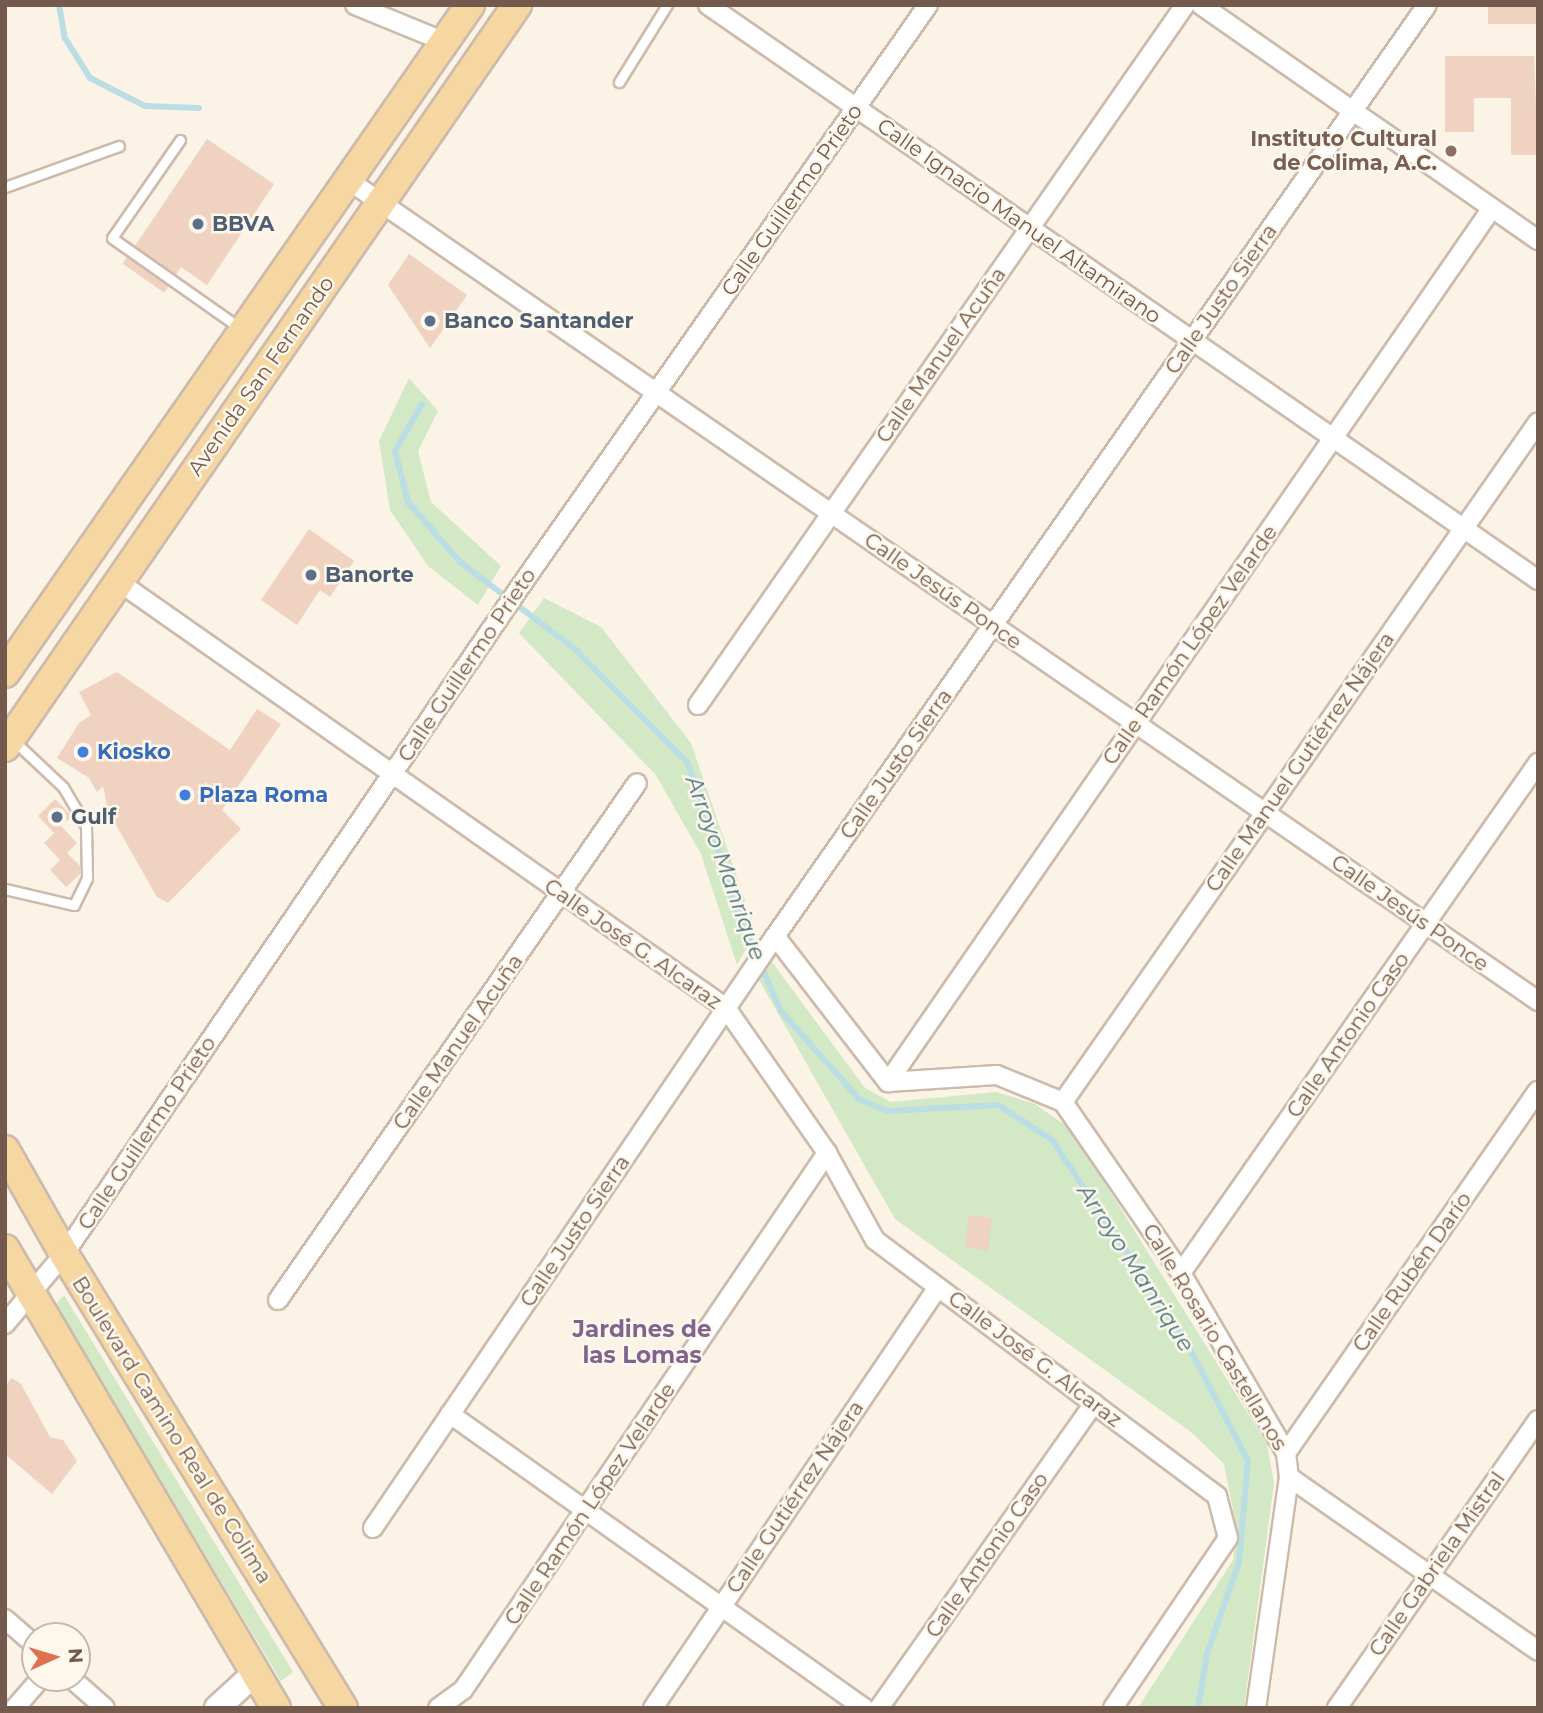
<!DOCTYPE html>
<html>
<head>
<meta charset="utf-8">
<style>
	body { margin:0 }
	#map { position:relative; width:1543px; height:1713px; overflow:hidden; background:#fbf3e6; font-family:Montserrat,sans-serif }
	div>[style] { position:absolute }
	.green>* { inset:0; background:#d3e8c5 }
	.stream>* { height:6px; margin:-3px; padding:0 3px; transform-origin:3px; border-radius:3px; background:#bbdee4 }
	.building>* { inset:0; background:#efd2bf; transform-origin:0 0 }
	.roads { filter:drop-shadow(2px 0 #ccbbac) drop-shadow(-2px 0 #ccbbac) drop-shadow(0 2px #ccbbac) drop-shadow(0 -2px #ccbbac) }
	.lane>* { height:9px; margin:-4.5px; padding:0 4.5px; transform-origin:4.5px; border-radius:4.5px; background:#fff }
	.street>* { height:18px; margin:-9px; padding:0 9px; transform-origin:9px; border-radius:9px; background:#fff }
	.secondary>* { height:24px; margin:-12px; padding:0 12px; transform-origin:12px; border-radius:12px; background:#fff }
	.primary>* { height:28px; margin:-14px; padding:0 14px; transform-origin:14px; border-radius:14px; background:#f6d7a1 }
	.dots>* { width:19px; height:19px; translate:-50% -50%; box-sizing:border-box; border:4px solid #fef7ec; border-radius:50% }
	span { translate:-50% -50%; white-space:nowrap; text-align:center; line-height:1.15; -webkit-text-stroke:5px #fef7ec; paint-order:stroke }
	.education-label { font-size:21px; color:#785e54; font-weight:700 }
	.right { translate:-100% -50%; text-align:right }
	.street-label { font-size:21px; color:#735a4c }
	.service-label { font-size:21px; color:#4e5e75; font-weight:700 }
	.left { translate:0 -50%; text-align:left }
	.shop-label { font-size:21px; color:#366cbe; font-weight:700 }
	.water-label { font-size:23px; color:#43747e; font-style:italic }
	.neighbourhood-label { font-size:23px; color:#80648f; font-weight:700 }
	.frame { position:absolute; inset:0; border:7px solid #735a4c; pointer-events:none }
	.north { position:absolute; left:21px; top:1622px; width:70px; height:70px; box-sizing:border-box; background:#fef7ec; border:2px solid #c6b8ac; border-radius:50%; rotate:86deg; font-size:19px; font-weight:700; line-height:28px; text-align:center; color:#735a4c }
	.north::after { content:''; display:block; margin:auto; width:24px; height:32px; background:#df7151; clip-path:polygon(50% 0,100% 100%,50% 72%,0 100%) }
</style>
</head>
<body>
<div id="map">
	<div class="green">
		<div style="clip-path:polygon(409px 378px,438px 411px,418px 451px,431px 502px,501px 566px,478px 605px,428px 566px,390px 510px,379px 441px)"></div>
		<div style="clip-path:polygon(544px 598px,601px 627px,691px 743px,756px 932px,737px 965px,701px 854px,655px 774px,519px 633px)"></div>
		<div style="clip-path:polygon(772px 962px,865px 1088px,891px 1102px,996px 1092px,1035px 1104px,1072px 1130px,1267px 1444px,1274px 1483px,1244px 1708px,1138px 1708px,1233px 1560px,1237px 1530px,1224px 1464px,1191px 1432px,895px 1219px,759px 980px)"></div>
		<div style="clip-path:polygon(64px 1295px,293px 1672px,281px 1681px,55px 1305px)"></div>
	</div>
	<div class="stream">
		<div style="left:59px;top:5px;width:34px;rotate:80deg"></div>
		<div style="left:65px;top:38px;width:47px;rotate:58deg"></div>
		<div style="left:90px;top:78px;width:62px;rotate:27deg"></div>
		<div style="left:145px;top:106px;width:54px;rotate:2.1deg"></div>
		<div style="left:422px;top:404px;width:54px;rotate:119.9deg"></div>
		<div style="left:395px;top:451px;width:53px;rotate:75.7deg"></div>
		<div style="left:408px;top:502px;width:79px;rotate:49.1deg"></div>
		<div style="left:460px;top:562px;width:144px;rotate:37.1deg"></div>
		<div style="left:575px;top:649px;width:159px;rotate:45.3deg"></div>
		<div style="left:687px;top:762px;width:62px;rotate:68.4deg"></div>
		<div style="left:710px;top:820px;width:85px;rotate:74.3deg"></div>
		<div style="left:733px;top:902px;width:119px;rotate:66.2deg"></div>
		<div style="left:781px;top:1011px;width:118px;rotate:48.4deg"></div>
		<div style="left:859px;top:1099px;width:30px;rotate:23deg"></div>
		<div style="left:887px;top:1111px;width:111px;rotate:-3.1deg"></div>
		<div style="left:998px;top:1105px;width:64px;rotate:32.9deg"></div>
		<div style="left:1052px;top:1140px;width:242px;rotate:56.3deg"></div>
		<div style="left:1186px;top:1341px;width:135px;rotate:62.7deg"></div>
		<div style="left:1248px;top:1461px;width:101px;rotate:95.1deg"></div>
		<div style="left:1239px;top:1562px;width:97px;rotate:109.2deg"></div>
		<div style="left:1207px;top:1654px;width:55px;rotate:99.5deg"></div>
	</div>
	<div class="building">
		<div style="left:1488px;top:5px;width:50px;height:19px"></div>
		<div style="clip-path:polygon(1445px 56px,1534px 56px,1538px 155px,1511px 155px,1511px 98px,1474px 98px,1474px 132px,1445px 132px)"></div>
		<div style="clip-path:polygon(207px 139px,274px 184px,207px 285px,181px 267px,176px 275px,135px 246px)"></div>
		<div style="clip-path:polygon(409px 254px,467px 295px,430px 348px,388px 285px)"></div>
		<div style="left:127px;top:257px;width:51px;height:8px;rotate:35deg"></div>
		<div style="clip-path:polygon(309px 529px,354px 561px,330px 597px,320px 590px,297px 625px,261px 600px)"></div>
		<div style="clip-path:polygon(117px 672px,230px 750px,257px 709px,281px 724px,222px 810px,241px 829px,168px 903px,157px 897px,108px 811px,103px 786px,97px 792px,89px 778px,57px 758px,79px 723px,91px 715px,79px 692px)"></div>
		<div style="clip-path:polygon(55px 799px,72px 816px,61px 826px,77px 843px,67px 853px,80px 866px,80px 874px,66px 887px,50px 870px,60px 860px,44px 843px,59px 828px,54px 833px,38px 816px)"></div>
		<div style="left:969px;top:1215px;width:23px;height:33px;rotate:7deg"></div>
		<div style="clip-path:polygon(12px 1378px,21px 1384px,50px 1437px,63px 1440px,77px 1461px,52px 1494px,5px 1454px,5px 1386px)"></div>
	</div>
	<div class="roads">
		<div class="lane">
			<div style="left:619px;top:82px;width:91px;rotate:-58.1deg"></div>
			<div style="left:180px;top:140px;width:119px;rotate:124.8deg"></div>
			<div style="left:112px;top:238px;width:156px;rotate:35.1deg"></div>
			<div style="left:5px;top:187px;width:121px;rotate:-19.8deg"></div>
			<div style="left:5px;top:889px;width:71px;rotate:13.1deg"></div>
			<div style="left:74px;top:905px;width:30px;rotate:-64deg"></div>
			<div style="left:87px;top:878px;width:52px;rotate:-91.1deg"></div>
			<div style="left:86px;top:826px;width:45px;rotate:-120.5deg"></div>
			<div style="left:63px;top:787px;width:66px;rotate:-136.8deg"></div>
		</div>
		<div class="street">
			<div style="left:355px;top:5px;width:97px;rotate:22.3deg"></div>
			<div style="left:708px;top:5px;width:1010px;rotate:34.71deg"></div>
			<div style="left:1201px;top:5px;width:411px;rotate:34.9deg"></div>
			<div style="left:348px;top:180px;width:1446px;rotate:34.6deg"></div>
			<div style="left:119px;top:582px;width:742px;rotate:35.06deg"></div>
			<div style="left:726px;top:1008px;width:177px;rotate:55.1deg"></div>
			<div style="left:827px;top:1153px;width:99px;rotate:61.1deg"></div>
			<div style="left:875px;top:1240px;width:427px;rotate:36.8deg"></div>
			<div style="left:1217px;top:1496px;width:43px;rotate:75.3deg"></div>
			<div style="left:1228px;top:1538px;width:205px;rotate:124.1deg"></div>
			<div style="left:698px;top:705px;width:853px;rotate:-55.17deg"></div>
			<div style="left:775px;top:936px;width:185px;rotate:52.3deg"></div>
			<div style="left:888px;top:1082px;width:109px;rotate:-3.7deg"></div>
			<div style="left:997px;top:1075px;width:71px;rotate:22.2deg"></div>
			<div style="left:1063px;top:1102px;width:208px;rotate:55.4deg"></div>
			<div style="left:1181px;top:1273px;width:208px;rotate:59.7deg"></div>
			<div style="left:1286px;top:1453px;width:24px;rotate:83deg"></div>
			<div style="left:1289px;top:1477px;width:233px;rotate:98.1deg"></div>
			<div style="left:888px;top:1082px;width:1062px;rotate:-55.35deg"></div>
			<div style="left:1063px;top:1102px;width:829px;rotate:-55.06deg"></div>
			<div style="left:1181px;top:1273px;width:623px;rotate:-55.01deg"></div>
			<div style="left:278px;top:1300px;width:629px;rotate:-55.22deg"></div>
			<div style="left:5px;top:1324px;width:92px;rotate:-49.9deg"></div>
			<div style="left:64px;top:1254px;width:812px;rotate:-55.64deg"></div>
			<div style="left:522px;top:584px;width:707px;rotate:-54.96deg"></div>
			<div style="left:450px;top:1414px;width:508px;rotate:35.38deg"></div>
			<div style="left:1286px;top:1453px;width:441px;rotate:-55.2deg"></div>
			<div style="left:1289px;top:1477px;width:304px;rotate:34.9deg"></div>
			<div style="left:373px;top:1528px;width:705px;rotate:-55.81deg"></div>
			<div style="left:769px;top:945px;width:1147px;rotate:-55.01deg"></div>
			<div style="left:5px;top:1619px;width:40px;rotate:41deg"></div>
			<div style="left:71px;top:1678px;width:45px;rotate:41.4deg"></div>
			<div style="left:15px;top:1708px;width:40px;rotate:-49deg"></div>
			<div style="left:438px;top:1708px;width:31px;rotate:-36deg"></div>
			<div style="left:463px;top:1690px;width:649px;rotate:-55.87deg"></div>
			<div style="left:653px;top:1708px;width:508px;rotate:-55.9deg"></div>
			<div style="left:879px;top:1708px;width:373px;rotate:-54.8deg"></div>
			<div style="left:1337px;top:1708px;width:351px;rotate:-55.1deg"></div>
		</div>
		<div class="secondary">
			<div style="left:217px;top:1708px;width:49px;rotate:-42.5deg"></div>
		</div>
		<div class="primary">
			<div style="left:5px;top:673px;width:814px;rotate:-55.16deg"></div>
			<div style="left:5px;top:747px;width:902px;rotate:-55.39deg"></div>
			<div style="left:5px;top:1150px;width:120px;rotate:60.4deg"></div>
			<div style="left:64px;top:1254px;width:533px;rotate:58.43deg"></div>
			<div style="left:5px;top:1249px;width:533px;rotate:59.44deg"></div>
		</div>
	</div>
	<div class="dots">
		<div style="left:1451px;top:151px;background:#8d6e63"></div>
		<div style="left:198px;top:224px;background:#5c6f8a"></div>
		<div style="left:430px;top:321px;background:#5c6f8a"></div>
		<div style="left:311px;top:575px;background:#5c6f8a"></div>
		<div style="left:83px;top:752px;background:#3f7fe0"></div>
		<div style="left:185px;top:795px;background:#3f7fe0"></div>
		<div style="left:57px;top:817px;background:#5c6f8a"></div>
	</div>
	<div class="education-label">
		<span class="right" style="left:1437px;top:151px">Instituto Cultural<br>de Colima, A.C.</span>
	</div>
	<div class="street-label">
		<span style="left:792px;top:200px;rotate:-55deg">Calle Guillermo Prieto</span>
		<span style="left:1019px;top:221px;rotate:35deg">Calle Ignacio Manuel Altamirano</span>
		<span style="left:1221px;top:299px;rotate:-55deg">Calle Justo Sierra</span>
		<span style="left:941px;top:355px;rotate:-55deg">Calle Manuel Acuña</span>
		<span style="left:261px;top:376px;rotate:-55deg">Avenida San Fernando</span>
		<span style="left:943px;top:591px;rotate:35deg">Calle Jesús Ponce</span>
		<span style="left:1190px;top:645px;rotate:-55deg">Calle Ramón López Velarde</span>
		<span style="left:467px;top:665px;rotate:-56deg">Calle Guillermo Prieto</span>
		<span style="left:1300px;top:762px;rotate:-55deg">Calle Manuel Gutiérrez Nájera</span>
		<span style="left:896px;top:764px;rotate:-55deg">Calle Justo Sierra</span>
		<span style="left:1410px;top:913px;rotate:35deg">Calle Jesús Ponce</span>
		<span style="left:633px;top:944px;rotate:35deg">Calle José G. Alcaraz</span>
		<span style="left:1348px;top:1035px;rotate:-55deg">Calle Antonio Caso</span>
		<span style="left:458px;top:1042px;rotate:-55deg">Calle Manuel Acuña</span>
		<span style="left:147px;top:1133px;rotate:-56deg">Calle Guillermo Prieto</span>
		<span style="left:575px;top:1231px;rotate:-56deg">Calle Justo Sierra</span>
		<span style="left:1412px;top:1272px;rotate:-55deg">Calle Rubén Darío</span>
		<span style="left:1215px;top:1337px;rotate:59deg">Calle Rosario Castellanos</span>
		<span style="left:1035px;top:1359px;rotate:37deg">Calle José G. Alcaraz</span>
		<span style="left:172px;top:1430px;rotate:58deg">Boulevard Camino Real de Colima</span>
		<span style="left:795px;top:1497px;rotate:-56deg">Calle Gutiérrez Nájera</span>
		<span style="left:590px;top:1504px;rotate:-56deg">Calle Ramón López Velarde</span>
		<span style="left:987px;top:1555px;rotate:-55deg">Calle Antonio Caso</span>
		<span style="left:1437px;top:1564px;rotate:-55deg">Calle Gabriela Mistral</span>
	</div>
	<div class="service-label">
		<span class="left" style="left:212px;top:224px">BBVA</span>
		<span class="left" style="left:444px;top:321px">Banco Santander</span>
		<span class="left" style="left:325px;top:575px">Banorte</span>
		<span class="left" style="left:71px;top:817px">Gulf</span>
	</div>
	<div class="shop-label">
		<span class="left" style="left:97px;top:752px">Kiosko</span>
		<span class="left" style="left:199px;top:795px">Plaza Roma</span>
	</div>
	<div class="water-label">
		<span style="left:726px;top:868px;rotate:70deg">Arroyo Manrique</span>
		<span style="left:1136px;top:1268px;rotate:57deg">Arroyo Manrique</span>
	</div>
	<div class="neighbourhood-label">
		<span style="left:642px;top:1342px">Jardines de<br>las Lomas</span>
	</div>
	<div class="frame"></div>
	<div class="north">N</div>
</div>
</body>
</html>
